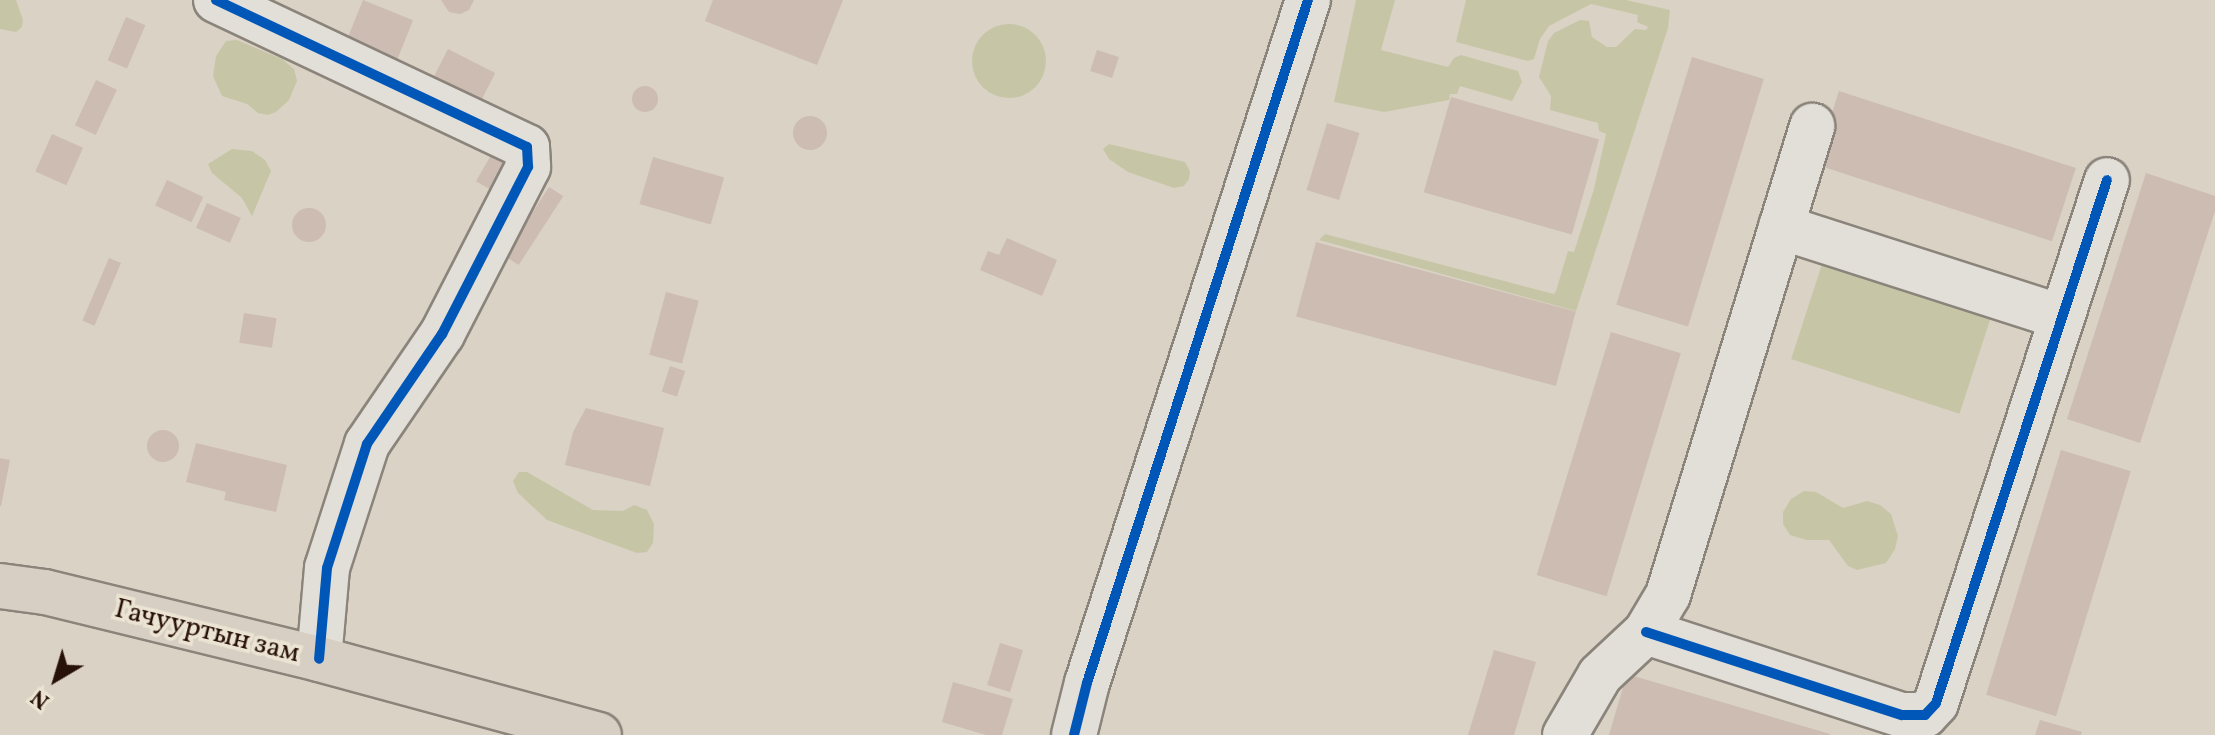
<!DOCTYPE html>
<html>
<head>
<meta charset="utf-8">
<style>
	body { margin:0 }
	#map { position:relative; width:2215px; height:735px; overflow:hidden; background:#dad2c4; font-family:Vollkorn,serif }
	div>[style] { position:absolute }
	.green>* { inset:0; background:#c6c6a7; transform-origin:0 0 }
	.round { border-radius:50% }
	.building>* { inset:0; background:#ccbcb2; transform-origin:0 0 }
	.roads { filter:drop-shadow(2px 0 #8b847b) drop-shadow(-2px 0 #8b847b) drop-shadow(0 2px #8b847b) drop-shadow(0 -2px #8b847b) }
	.minor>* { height:44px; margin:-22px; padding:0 22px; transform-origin:22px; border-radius:22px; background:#e2dfd8 }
	.major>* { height:44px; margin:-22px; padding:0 22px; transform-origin:22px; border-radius:22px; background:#d7cfc3 }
	.cycleway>* { height:10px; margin:-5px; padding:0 5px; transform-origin:5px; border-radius:5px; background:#0057b8 }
	span { translate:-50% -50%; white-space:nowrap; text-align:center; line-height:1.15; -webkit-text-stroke:7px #ece4d3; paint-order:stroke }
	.street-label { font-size:28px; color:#271108 }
	.north { position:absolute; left:16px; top:639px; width:80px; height:80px; -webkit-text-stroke:6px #ece4d3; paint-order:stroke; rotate:218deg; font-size:22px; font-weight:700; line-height:32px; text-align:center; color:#271108 }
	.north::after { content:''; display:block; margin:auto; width:28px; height:36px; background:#271108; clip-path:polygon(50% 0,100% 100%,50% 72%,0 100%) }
</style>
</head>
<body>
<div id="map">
	<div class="green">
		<div style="clip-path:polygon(0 0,16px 0,23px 20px,22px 27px,16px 32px,0 29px)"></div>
		<div style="clip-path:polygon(1356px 0,1395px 0,1381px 50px,1448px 67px,1454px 58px,1461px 55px,1518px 71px,1522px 82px,1512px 101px,1460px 86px,1457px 94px,1450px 94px,1449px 100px,1384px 112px,1334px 102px)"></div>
		<div style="clip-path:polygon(1466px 0,1626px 0,1670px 10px,1668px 28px,1576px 311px,1319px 240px,1325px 234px,1554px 294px,1556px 291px,1568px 251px,1574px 252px,1594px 189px,1606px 134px,1599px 131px,1598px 123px,1550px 110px,1551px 96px,1539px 77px,1548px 41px,1554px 33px,1580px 20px,1589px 21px,1592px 37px,1607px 47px,1616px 47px,1635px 29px,1646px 30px,1648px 27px,1637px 22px,1638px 15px,1591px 4px,1549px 26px,1540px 39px,1534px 59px,1528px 61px,1456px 42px)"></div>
		<div class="round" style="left:972px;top:24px;width:74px;height:74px"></div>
		<div style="clip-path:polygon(237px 40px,282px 59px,294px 69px,297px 81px,289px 100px,276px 112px,268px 115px,258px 113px,247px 104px,222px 96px,213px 76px,216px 56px,226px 41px)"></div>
		<div style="clip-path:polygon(1109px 144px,1185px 162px,1190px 171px,1189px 179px,1184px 186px,1174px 188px,1128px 172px,1109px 159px,1103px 149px)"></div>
		<div style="clip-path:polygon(232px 149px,252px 151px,265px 160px,271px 171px,252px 216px,242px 198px,212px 173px,208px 164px)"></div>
		<div style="left:1823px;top:261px;width:177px;height:103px;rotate:18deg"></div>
		<div style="clip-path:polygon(519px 472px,527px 472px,593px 510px,623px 511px,634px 505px,647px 510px,654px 524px,653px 543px,647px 552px,637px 553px,547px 520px,518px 493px,513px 481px)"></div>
		<div style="clip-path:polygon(1804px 491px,1816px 492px,1843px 508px,1867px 501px,1880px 505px,1891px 514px,1898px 536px,1895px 549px,1886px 563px,1857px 570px,1848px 566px,1829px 540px,1807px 540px,1790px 535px,1783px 524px,1783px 512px,1791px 499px)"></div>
	</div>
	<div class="building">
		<div style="left:363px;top:0;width:54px;height:47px;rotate:22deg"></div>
		<div style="clip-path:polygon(441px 0,474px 0,469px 10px,460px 14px,449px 12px)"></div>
		<div style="clip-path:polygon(713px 0,843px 0,817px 65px,705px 21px)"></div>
		<div style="left:126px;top:17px;width:21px;height:47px;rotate:23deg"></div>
		<div style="left:448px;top:49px;width:53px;height:37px;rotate:27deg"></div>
		<div style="left:1097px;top:50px;width:23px;height:22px;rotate:18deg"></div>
		<div style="left:1692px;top:57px;width:75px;height:259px;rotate:17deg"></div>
		<div style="left:96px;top:80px;width:23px;height:50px;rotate:25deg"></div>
		<div class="round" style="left:632px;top:86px;width:26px;height:26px"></div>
		<div style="left:1839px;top:91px;width:249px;height:77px;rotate:18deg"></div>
		<div style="left:1451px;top:97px;width:154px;height:99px;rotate:16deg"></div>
		<div class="round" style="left:793px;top:116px;width:34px;height:34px"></div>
		<div style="left:1327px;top:123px;width:34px;height:70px;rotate:17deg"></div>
		<div style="left:52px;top:134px;width:34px;height:41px;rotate:24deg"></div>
		<div style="left:494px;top:150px;width:16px;height:36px;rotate:30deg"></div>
		<div style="left:653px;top:157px;width:74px;height:49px;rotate:16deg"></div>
		<div style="clip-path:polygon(2146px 173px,2215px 196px,2215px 211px,2140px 443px,2067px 419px)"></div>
		<div style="left:167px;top:180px;width:40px;height:28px;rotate:25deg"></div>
		<div style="left:549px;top:187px;width:17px;height:82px;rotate:33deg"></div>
		<div style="left:207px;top:203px;width:37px;height:27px;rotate:24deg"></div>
		<div class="round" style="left:292px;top:208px;width:34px;height:34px"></div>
		<div style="clip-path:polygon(1007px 238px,1057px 260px,1042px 296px,980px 270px,988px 251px,999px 255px)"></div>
		<div style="left:1316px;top:242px;width:269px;height:77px;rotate:15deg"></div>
		<div style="left:109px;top:258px;width:13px;height:68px;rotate:23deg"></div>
		<div style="left:666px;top:292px;width:34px;height:65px;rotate:15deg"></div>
		<div style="left:244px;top:313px;width:33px;height:30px;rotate:9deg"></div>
		<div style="left:1611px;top:332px;width:73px;height:254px;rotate:17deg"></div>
		<div style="left:670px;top:366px;width:16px;height:27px;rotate:18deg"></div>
		<div style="clip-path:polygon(586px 408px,664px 428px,650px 486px,565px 465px,573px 432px)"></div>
		<div class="round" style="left:147px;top:430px;width:32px;height:32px"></div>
		<div style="clip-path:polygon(196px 443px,287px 465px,276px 512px,224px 500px,226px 492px,186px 482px)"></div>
		<div style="left:2061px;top:450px;width:73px;height:256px;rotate:17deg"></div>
		<div style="clip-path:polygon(0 458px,10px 460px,1px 506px,0 506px)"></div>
		<div style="left:1000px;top:643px;width:24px;height:44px;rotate:17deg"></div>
		<div style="clip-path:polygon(1494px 650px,1536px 662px,1514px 735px,1468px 735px)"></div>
		<div style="clip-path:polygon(1627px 674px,1830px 734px,1830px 735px,1609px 735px)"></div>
		<div style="clip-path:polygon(953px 682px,1013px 699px,1002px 735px,986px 735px,942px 722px)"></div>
		<div style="clip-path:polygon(2040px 720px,2082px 732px,2081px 735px,2035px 735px)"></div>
	</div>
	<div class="roads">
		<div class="minor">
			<div style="left:216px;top:0;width:344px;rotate:25.3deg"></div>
			<div style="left:527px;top:147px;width:20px;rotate:87deg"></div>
			<div style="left:528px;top:167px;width:188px;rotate:117.2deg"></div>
			<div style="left:442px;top:334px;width:133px;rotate:124.3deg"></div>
			<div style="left:367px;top:444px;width:130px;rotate:107.9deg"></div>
			<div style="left:327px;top:568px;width:91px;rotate:95deg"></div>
			<div style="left:1781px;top:227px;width:295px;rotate:17.8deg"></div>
			<div style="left:1646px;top:632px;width:269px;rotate:18deg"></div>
			<div style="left:1902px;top:715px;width:23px"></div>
			<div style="left:1925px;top:715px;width:16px;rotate:-47deg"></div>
			<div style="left:1936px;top:703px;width:550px;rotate:-71.89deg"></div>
			<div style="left:1074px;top:735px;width:54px;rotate:-76deg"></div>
			<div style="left:1087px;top:683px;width:718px;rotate:-72.07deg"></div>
			<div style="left:1565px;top:735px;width:69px;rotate:-59.7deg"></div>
			<div style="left:1600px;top:675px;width:63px;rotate:-43.1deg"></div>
			<div style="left:1646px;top:632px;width:43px;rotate:-59.3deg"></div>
			<div style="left:1668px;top:595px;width:491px;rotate:-72.9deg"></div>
		</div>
		<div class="major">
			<div style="left:0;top:586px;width:45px;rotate:7.6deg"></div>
			<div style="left:45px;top:592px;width:282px;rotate:13.7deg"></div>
			<div style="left:319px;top:659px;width:290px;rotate:15.2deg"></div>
		</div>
	</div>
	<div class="cycleway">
		<div style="left:216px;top:0;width:344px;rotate:25.3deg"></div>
		<div style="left:527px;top:147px;width:20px;rotate:87deg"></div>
		<div style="left:528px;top:167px;width:188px;rotate:117.2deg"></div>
		<div style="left:442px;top:334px;width:133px;rotate:124.3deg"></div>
		<div style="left:367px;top:444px;width:130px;rotate:107.9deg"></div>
		<div style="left:327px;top:568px;width:91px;rotate:95deg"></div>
		<div style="left:1646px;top:632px;width:269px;rotate:18deg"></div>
		<div style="left:1902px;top:715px;width:23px"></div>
		<div style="left:1925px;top:715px;width:16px;rotate:-47deg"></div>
		<div style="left:1936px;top:703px;width:550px;rotate:-71.89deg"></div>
		<div style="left:1074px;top:735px;width:54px;rotate:-76deg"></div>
		<div style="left:1087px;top:683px;width:718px;rotate:-72.07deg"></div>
	</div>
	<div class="street-label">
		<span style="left:207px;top:632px;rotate:14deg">Гачууртын зам</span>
	</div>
	<div class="north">N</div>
</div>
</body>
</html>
